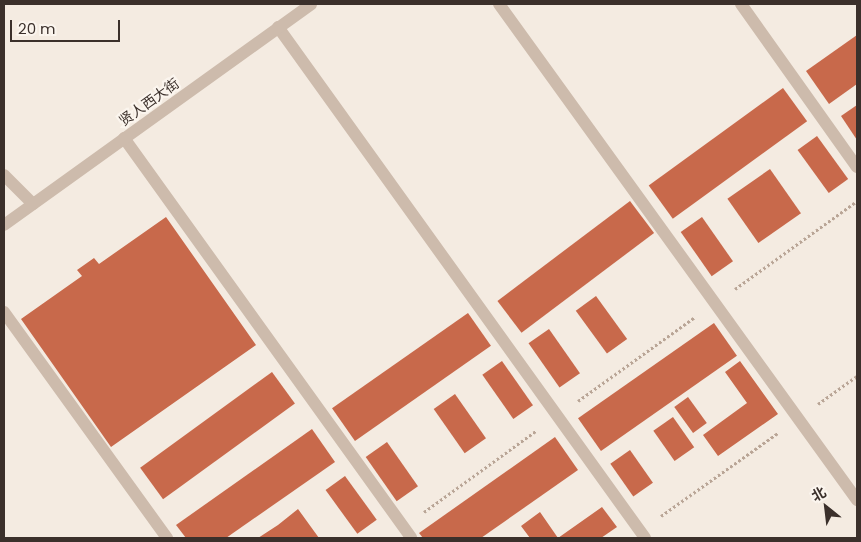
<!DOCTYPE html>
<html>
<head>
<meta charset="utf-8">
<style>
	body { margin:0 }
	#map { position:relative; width:861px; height:542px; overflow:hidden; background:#f4ebe1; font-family:Poppins,"Noto Sans SC",sans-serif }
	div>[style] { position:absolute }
	.building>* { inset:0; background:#c8694b; transform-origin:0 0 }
	.path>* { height:3px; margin-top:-1.5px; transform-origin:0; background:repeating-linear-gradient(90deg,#b9a596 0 2.5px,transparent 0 5px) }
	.service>* { height:12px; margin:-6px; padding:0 6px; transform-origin:6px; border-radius:6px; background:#cdbbac }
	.minor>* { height:12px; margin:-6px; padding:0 6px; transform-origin:6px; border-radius:6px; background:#cdbbac }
	.tertiary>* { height:12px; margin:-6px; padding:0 6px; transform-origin:6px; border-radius:6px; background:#cdbbac }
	span { translate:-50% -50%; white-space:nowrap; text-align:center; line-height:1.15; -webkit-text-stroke:4.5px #fbf5ee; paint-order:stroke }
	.street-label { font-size:14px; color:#3b302b }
	.frame { position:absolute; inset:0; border:5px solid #3b302b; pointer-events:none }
	.north { position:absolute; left:801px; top:482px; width:50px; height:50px; -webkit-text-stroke:4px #fbf5ee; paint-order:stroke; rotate:331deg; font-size:14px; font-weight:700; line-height:20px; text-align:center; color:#3b302b }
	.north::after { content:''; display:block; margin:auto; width:18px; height:22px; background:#3b302b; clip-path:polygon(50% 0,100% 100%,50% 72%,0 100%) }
	.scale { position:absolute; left:10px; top:20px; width:110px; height:22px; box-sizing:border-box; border:2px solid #3b302b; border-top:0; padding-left:6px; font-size:15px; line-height:18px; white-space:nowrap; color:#3b302b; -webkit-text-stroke:4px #fbf5ee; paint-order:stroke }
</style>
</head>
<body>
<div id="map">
	<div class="building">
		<div style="clip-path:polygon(857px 35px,857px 84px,829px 104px,806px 71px)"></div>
		<div style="left:783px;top:88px;width:41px;height:166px;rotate:54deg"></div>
		<div style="clip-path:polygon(857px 105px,857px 140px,841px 116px)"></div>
		<div style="left:817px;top:136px;width:53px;height:24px;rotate:54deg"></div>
		<div style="left:770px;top:169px;width:54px;height:52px;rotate:55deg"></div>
		<div style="left:630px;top:201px;width:40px;height:166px;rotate:53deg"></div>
		<div style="clip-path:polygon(166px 217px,256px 345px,111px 447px,21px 319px,82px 276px,77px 270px,94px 258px,99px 264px)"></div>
		<div style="left:702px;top:217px;width:54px;height:26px;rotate:55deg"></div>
		<div style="left:596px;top:296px;width:53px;height:25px;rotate:54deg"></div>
		<div style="left:468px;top:313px;width:40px;height:166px;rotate:55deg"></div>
		<div style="left:714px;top:323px;width:40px;height:166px;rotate:55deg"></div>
		<div style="left:549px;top:329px;width:54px;height:25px;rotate:55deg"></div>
		<div style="left:502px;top:361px;width:54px;height:24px;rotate:55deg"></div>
		<div style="clip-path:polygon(740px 361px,778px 414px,718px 456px,703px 435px,747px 403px,725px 372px)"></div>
		<div style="left:272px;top:372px;width:39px;height:163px;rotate:54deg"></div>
		<div style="left:455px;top:394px;width:54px;height:26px;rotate:55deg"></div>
		<div style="left:688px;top:397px;width:32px;height:17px;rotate:54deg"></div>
		<div style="left:673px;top:417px;width:37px;height:24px;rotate:55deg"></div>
		<div style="clip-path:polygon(312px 429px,335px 462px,226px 538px,186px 538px,176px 525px)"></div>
		<div style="clip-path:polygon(555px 437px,578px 470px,481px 538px,423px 538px,419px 533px)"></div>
		<div style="left:387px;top:442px;width:54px;height:26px;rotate:55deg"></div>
		<div style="left:630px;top:450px;width:40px;height:24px;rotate:55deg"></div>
		<div style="left:345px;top:476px;width:54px;height:24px;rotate:54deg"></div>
		<div style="clip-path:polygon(602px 507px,617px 527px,601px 538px,530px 538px,521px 526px,540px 512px,558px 538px)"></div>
		<div style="clip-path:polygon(298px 509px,319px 538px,258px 538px,278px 525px)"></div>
	</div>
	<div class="path">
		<div style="left:735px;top:289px;width:150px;rotate:-35.8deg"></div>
		<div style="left:578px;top:401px;width:144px;rotate:-35.7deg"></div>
		<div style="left:818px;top:404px;width:48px;rotate:-35.7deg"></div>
		<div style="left:424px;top:512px;width:138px;rotate:-35.9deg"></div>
		<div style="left:661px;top:516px;width:143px;rotate:-35.4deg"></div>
	</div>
	<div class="service">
		<div style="left:499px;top:4px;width:612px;rotate:54.18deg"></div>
		<div style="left:741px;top:4px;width:200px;rotate:54.6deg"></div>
		<div style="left:278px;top:27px;width:629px;rotate:54.31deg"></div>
		<div style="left:124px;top:138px;width:492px;rotate:54.3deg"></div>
	</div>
	<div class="minor">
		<div style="left:4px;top:175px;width:41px;rotate:45deg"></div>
		<div style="left:4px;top:312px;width:279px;rotate:54.2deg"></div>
	</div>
	<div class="tertiary">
		<div style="left:4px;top:225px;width:378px;rotate:-35.7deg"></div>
	</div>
	<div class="street-label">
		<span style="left:149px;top:102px;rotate:-36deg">贤人西大街</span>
	</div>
	<div class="frame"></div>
	<div class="north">北</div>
	<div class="scale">20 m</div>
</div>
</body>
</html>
